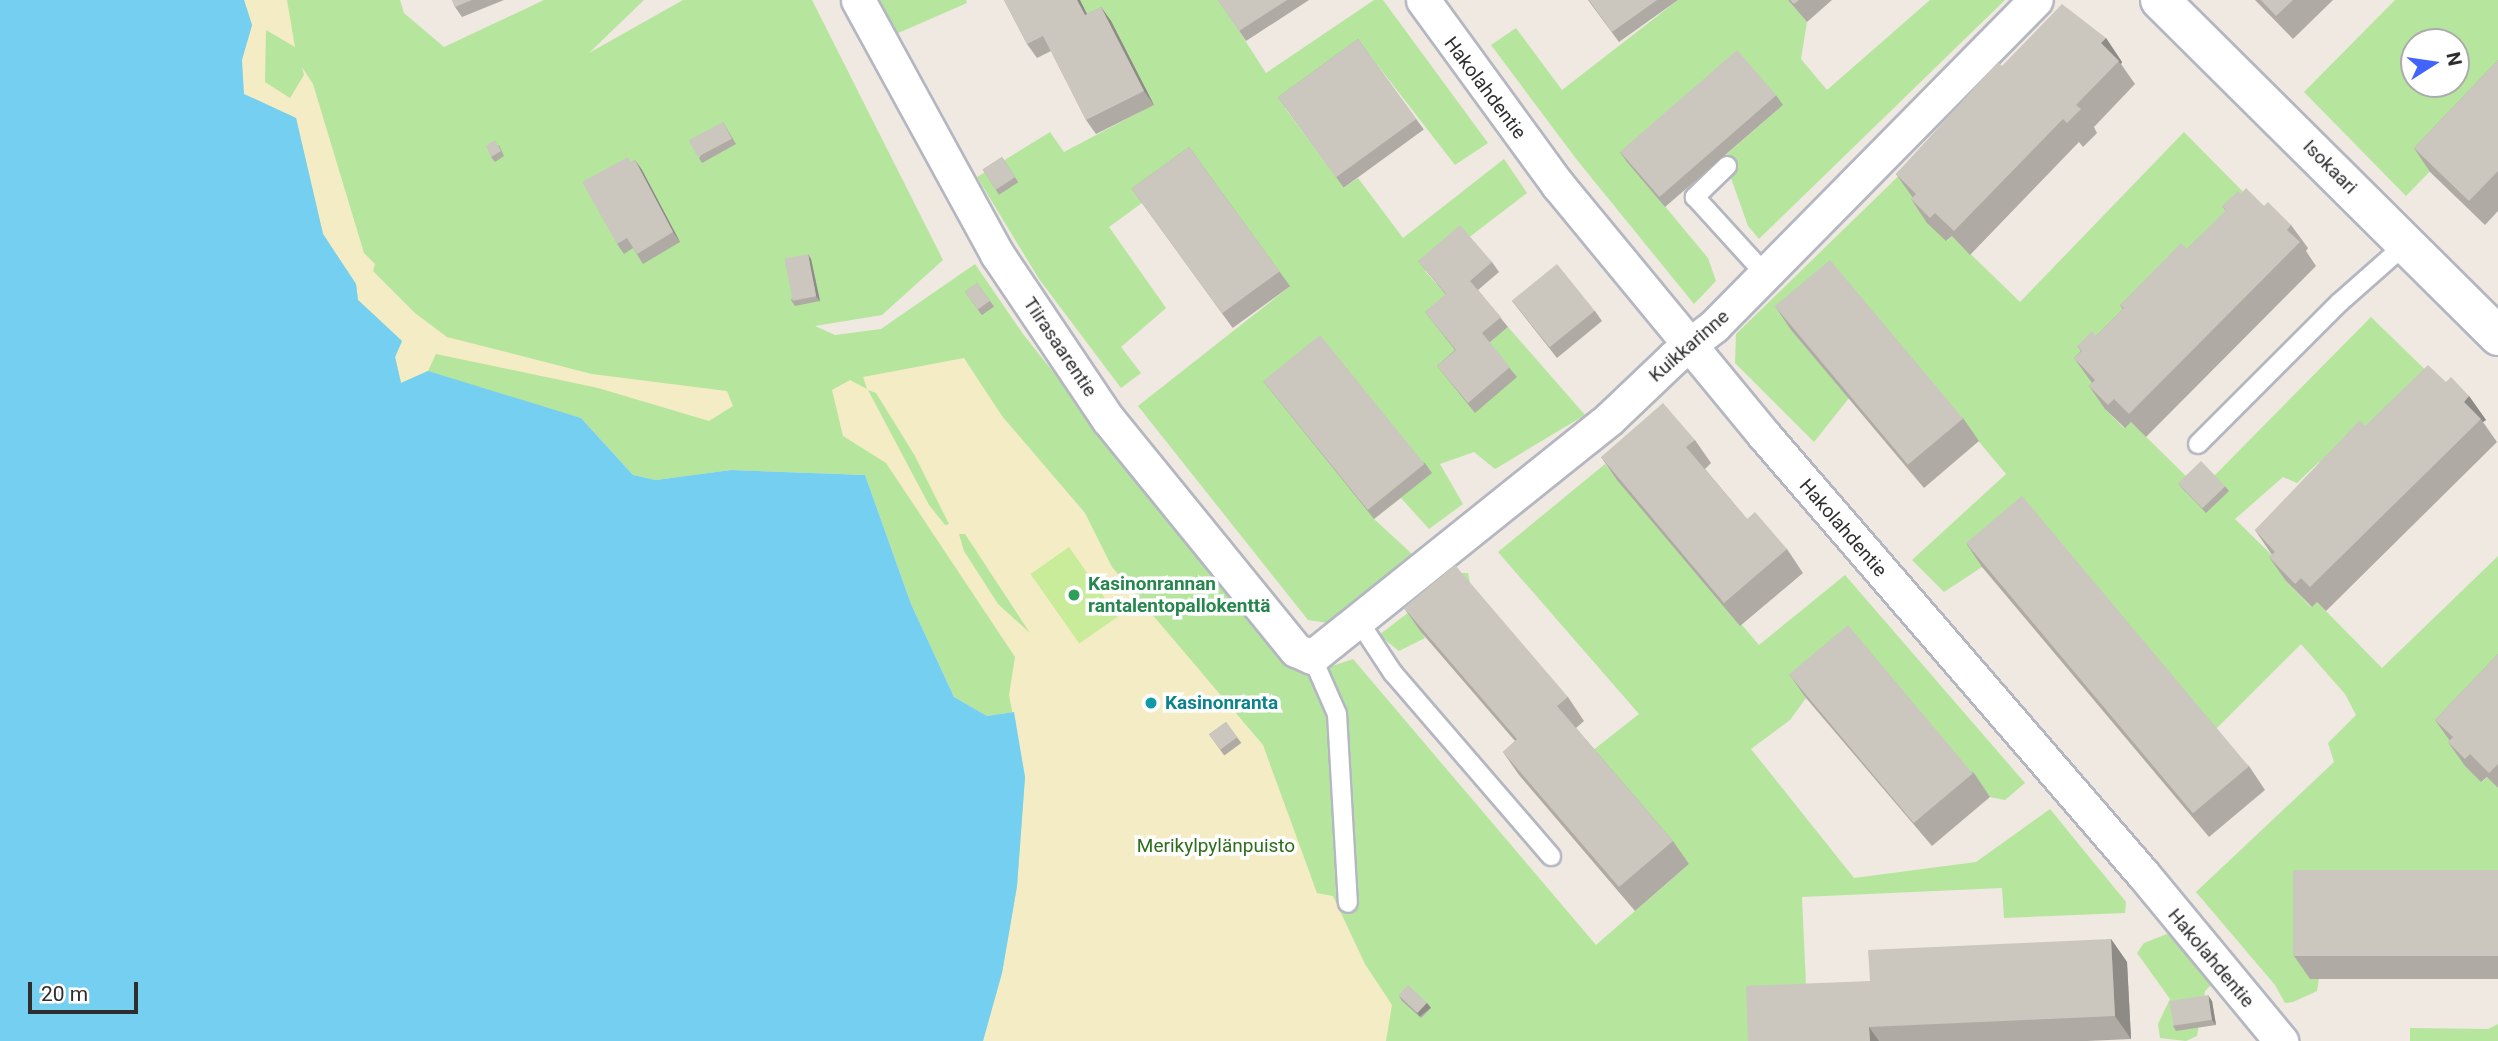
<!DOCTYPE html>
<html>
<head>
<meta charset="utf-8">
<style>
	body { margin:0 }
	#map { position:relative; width:2498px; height:1041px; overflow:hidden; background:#efe9e1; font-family:Roboto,sans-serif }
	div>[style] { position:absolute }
	.green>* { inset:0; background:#b6e59e }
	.sand>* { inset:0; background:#f3ecc5 }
	.pitch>* { inset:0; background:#c9ec9a; transform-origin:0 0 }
	.water>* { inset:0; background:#75cff0 }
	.roads { filter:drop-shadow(2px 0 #b4b7c1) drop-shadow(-2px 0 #b4b7c1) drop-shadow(0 2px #b4b7c1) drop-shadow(0 -2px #b4b7c1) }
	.lane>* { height:18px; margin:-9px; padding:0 9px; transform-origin:9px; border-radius:9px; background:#fff }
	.street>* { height:33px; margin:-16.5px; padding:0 16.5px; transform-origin:16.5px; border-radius:16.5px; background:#fff }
	.secondary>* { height:38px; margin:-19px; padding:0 19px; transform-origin:19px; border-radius:19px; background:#fff }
	.wall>* { inset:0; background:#afaba4; transform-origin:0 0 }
	.shaded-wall>* { inset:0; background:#8e8b86; transform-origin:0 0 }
	.building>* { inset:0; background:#cbc7bf; transform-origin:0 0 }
	.dots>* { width:19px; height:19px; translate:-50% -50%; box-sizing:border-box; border:4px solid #fff; border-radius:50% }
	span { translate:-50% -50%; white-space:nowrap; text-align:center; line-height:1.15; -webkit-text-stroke:7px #fff; paint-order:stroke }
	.street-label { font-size:19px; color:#2e2e2e }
	.leisure-label { font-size:19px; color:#27864d; font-weight:700 }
	.left { translate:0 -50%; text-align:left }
	.culture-label { font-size:19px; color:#0d838f; font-weight:700 }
	.park-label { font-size:19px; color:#2c6e1b }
	.north { position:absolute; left:2400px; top:28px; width:70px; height:70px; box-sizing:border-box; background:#fff; border:2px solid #ababab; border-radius:50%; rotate:78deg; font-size:19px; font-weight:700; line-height:28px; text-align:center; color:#2e2e2e }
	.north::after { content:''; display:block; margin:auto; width:24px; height:32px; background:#4264fb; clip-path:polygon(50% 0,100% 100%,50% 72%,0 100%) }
	.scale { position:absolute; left:28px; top:982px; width:110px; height:32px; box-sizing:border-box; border:4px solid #2e2e2e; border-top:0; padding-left:9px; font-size:21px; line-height:24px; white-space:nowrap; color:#2e2e2e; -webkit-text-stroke:5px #fff; paint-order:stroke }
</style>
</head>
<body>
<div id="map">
	<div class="green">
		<div style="clip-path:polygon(244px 0,400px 0,404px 13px,444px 47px,544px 0,644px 0,589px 53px,683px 0,812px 0,943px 260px,882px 315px,815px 326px,835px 335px,881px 329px,975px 264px,1023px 334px,1276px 652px,1292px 667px,1311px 673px,1353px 659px,1596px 945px,1689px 864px,1592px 751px,1639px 714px,1498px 552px,1605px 464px,1759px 645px,1845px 575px,2025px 783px,2005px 800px,1990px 797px,1865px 649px,1806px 698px,1790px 720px,1751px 749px,1854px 878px,1976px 862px,2050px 809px,2126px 902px,2125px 913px,2004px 918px,2002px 888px,1802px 897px,1807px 1007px,1764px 1041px,983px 1041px,1002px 973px,1014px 712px,987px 716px,954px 697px,911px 604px,865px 475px,731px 470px,656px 480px,633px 475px,581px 418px,531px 404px,401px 383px,252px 100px)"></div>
		<div style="clip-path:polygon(880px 0,966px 0,967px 3px,896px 34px)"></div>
		<div style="clip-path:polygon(1080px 0,1219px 0,1266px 73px,1374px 0,1383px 0,1488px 143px,1455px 165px,1365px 49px,1285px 108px,1344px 188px,1358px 178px,1403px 238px,1504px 159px,1527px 193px,1425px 271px,1489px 343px,1508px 327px,1585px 415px,1495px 469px,1474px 452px,1440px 464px,1463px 504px,1429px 529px,1401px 498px,1374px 519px,1412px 554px,1328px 623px,1308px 620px,1138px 406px,1289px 287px,1198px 162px,1109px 227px,1166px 308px,1121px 347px,1141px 373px,1121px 388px,1039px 279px,977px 177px,1050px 132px,1064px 152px,1153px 105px,1095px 30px)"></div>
		<div style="clip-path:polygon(1678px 0,1788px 0,1807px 22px,1801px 59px,1827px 90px,1930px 0,2005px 0,1759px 239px,1748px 226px,1727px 167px,1720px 160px,1783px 105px,1628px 162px,1708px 258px,1716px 281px,1694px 304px,1577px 160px,1491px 45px,1516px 28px,1562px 90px)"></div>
		<div style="clip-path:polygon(evenodd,2395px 0,2498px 0,2498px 101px,2406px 196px,2304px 92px,2395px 0,2414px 42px,2456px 42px,2456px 84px,2414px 84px,2414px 42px)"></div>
		<div style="clip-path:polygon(2065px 14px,1933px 218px,1947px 241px,1952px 236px,2020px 302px,2184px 132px,2263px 212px,2106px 410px,2124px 428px,2131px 422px,2190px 480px,2214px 476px,2371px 317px,2444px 388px,2340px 479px,2319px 462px,2297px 483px,2283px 477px,2235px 519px,2292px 575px,2286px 581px,2311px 607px,2317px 602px,2382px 668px,2498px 556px,2498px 695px,2482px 782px,2487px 777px,2498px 788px,2498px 893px,2320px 971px,2317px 991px,2293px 1002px,2285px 1003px,2275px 985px,2196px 892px,2334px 762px,2328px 743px,2356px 715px,2345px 694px,2301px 644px,2215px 730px,1982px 567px,1944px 592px,1912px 560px,2006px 474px,1847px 284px,1791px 330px,1849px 398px,1814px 442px,1735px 363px,1736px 334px)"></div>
		<div style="clip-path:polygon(1460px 573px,1468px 573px,1471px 588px,1421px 631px,1425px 638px,1399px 651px,1379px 635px)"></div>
		<div style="clip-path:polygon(2172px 932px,2216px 980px,2205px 991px,2197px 1036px,2186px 1041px,2160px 1038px,2158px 1024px,2170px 999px,2137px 953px,2144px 943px)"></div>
		<div style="clip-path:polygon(2498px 1024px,2498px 1041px,2410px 1041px,2410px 1028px,2488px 1029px)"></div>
	</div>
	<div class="sand">
		<div style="clip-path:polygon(244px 0,287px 0,295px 47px,266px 30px,265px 82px,290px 98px,304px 75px,302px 67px,313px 84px,364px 253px,375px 264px,373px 271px,415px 313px,447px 337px,592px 374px,727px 391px,733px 406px,709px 421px,598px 388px,436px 354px,428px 371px,401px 383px,395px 357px,402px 341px,358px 300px,356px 284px,323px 234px,296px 118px,244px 94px,242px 60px,252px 25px)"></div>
		<div style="clip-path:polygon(evenodd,964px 358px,1002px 416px,1085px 513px,1112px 567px,1263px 745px,1317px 893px,1333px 896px,1365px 964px,1392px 1005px,1386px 1041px,983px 1041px,1002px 973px,1017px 886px,1025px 777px,1009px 695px,1015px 657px,886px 463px,843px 436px,832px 390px,850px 380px,867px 389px,863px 377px,964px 358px,868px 390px,876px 393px,915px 456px,949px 524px,945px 525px,929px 505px,868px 390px,964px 358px,959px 534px,965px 534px,1030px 633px,998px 604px,964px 551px,959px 534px)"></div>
	</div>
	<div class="pitch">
		<div style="left:1069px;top:547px;width:85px;height:47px;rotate:55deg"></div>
	</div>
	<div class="water">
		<div style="clip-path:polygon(0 0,244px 0,252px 25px,242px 60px,244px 94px,296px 118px,323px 234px,356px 284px,358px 300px,402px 341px,395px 357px,401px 383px,428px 371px,581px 418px,633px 475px,656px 480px,731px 470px,865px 475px,911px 604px,954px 697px,987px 716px,1014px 712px,1025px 777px,1017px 886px,1002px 973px,983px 1041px,0 1041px)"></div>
	</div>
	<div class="roads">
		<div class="lane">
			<div style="left:1727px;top:166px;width:45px;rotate:135.9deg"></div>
			<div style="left:1695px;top:197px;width:105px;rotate:47.7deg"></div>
			<div style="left:2198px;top:444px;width:199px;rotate:-45deg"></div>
			<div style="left:2339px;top:303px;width:91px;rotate:-41.4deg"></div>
			<div style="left:1358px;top:620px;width:64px;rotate:56.6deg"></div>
			<div style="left:1393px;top:673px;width:242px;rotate:49.2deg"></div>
			<div style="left:1312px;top:657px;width:62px;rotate:66.3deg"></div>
			<div style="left:1337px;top:714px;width:189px;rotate:86.7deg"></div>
		</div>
		<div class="street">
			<div style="left:858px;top:0;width:290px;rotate:61.3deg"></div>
			<div style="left:997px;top:254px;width:199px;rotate:56.1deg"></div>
			<div style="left:1108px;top:419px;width:298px;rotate:50.9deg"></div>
			<div style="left:1296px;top:650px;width:17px;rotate:24deg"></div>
			<div style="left:1312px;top:657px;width:381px;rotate:-38.7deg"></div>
			<div style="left:1609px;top:419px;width:90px;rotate:-43.6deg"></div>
			<div style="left:1674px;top:357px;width:51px;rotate:-37.8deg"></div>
			<div style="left:1714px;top:326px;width:458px;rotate:-45.4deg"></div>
			<div style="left:1423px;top:0;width:229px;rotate:53.9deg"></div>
			<div style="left:1558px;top:185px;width:324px;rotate:50.5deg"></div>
			<div style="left:1764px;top:435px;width:580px;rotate:49.2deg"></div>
			<div style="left:2143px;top:874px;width:217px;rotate:50.4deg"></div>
		</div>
		<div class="secondary">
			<div style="left:2160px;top:0;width:477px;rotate:44.8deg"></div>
		</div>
	</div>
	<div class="wall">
		<div style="clip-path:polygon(452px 0,504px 0,462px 17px,455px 7px)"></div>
		<div style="clip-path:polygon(1004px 0,1080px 0,1087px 14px,1101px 7px,1111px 21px,1154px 105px,1096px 134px,1086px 120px,1051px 51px,1037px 58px,1027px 44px)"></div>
		<div style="clip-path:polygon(1218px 0,1309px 0,1246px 41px)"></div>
		<div style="clip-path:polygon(1588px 0,1678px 0,1619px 42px)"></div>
		<div style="clip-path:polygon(1788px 0,1832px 0,1807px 22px)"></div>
		<div style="clip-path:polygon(2255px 0,2333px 0,2293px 39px)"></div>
		<div style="clip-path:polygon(2106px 38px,2122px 62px,2121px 64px,2135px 84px,2094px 127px,2097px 133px,2083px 147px,2079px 142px,1970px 255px,1952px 236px,1946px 241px,1927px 223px,1911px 199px,1913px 198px,1896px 174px,2002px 66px)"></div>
		<div style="left:1358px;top:39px;width:112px;height:99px;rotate:54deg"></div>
		<div style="clip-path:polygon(2498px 60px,2498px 211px,2485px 225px,2430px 172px,2414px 148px)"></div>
		<div style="clip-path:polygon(1776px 95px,1783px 105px,1665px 207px,1627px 162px,1620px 152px)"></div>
		<div style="clip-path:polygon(723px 122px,736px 144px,702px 163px,699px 158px)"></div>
		<div style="clip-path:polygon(499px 145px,504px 156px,495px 162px,491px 157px)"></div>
		<div style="left:1189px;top:147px;width:172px;height:71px;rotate:54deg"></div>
		<div style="left:1002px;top:157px;width:30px;height:23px;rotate:57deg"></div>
		<div style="clip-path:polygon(635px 160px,642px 170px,680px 242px,643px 264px,633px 248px,624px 254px,617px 244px,631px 162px)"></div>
		<div style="clip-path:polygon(2241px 194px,2264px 206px,2291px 225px,2308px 248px,2306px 251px,2316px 266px,2146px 437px,2131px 422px,2125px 428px,2105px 409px,2089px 386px,2092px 383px,2074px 358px,2081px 351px,2077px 346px,2096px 336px,2123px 309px,2120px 305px,2187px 249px,2226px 211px,2222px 206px)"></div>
		<div style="clip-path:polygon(811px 259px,820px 301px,795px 306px,791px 300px)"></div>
		<div style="clip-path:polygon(1418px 261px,1492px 262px,1499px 272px,1478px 290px,1508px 327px,1489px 343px,1517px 377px,1475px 413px,1437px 366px,1455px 350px,1425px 312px,1446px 295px)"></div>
		<div style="left:977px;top:283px;width:29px;height:15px;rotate:54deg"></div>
		<div style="clip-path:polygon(1512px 301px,1595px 311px,1602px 321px,1557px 358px)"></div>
		<div style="clip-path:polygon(1775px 306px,1963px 418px,1979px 441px,1924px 488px,1791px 330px)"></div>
		<div style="clip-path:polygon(1263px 381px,1425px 463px,1432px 473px,1374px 519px)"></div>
		<div style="clip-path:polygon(2446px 382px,2469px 396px,2486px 420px,2483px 422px,2497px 442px,2326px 611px,2317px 602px,2312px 607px,2286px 581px,2269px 557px,2272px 555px,2255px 530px,2365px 426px)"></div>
		<div style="clip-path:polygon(1695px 440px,1711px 463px,1705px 469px,1747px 519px,1787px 549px,1803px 573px,1740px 626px,1617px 480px,1601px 457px)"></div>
		<div style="clip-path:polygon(2178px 483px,2225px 486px,2229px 491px,2206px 513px,2182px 488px)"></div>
		<div style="clip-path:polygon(1966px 543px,2249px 766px,2265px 790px,2209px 837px,1982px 567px)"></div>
		<div style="clip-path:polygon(1404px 608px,1568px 697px,1584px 721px,1576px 728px,1673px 841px,1689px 864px,1635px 911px,1519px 775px,1503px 752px,1515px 741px,1421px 632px)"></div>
		<div style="clip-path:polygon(2498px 654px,2498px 788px,2487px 777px,2481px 782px,2465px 766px,2448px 742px,2450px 741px,2435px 720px)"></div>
		<div style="clip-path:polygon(1789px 674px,1974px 773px,1990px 797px,1932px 846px,1806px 698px)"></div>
		<div style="left:1226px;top:722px;width:26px;height:21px;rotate:54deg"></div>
		<div style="clip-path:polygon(2498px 870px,2498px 979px,2310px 979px,2294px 956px)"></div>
		<div style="clip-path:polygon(2111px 939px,2127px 962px,2131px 1039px,2087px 1041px,1748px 1041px,1870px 981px)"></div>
		<div style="clip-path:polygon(1399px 996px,1427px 1003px,1431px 1008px,1421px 1018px,1402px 1001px)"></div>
		<div style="clip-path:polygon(2212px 1001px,2216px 1025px,2176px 1031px,2173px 1026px)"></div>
	</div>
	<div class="shaded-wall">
		<div style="clip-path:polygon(1077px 0,1080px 0,1095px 30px,1085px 15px)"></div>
		<div style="clip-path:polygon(1101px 7px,1111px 21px,1154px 105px,1144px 91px)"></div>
		<div style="clip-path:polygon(2106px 38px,2122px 62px,2121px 64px,2101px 43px)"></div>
		<div style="clip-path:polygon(635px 160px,642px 170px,680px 242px,673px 232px)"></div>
		<div style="clip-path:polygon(808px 254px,811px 259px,820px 301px,816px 296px)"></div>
		<div style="clip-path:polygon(2469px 396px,2486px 420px,2483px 422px,2464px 402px)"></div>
		<div style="clip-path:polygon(2111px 939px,2127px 962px,2131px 1039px,2115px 1016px)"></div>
		<div style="clip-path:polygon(2208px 995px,2212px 1001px,2216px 1025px,2212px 1020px)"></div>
		<div style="left:1427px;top:1003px;width:6px;height:14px;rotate:51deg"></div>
		<div style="clip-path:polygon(1869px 1027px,1879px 1041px,1870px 1041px)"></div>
	</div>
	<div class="building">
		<div style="clip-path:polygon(452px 0,472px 0,455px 7px)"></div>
		<div style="clip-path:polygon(1004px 0,1077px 0,1085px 15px,1101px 7px,1144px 91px,1086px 120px,1043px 36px,1027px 44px)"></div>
		<div style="clip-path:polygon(1218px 0,1287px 0,1239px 31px)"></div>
		<div style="clip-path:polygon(1589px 0,1657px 0,1612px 32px)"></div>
		<div style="clip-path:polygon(1790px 0,1799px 0,1794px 4px)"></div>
		<div style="clip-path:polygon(2261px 0,2293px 0,2276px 16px)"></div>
		<div style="clip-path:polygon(2062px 4px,2106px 38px,2101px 43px,2119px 61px,2076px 105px,2081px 109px,2067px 123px,2063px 119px,1954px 231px,1935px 213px,1930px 218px,1911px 199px,1916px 194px,1896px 174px,1998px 62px,2002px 66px)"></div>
		<div style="left:1358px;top:39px;width:99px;height:99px;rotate:54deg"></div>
		<div style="left:1737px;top:50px;width:60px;height:155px;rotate:49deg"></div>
		<div style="clip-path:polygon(2498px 60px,2498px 171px,2469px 201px,2414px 148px)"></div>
		<div style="left:723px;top:122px;width:19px;height:39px;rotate:62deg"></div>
		<div style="clip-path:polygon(495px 140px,501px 151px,491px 157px,486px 146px)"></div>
		<div style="left:1189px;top:147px;width:154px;height:71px;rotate:54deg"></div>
		<div style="clip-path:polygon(628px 157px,631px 162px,635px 160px,673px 232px,637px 254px,627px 238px,617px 244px,582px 182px)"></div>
		<div style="left:1002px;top:157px;width:24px;height:23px;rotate:57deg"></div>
		<div style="clip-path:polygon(2246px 188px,2264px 206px,2268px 202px,2291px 225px,2287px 230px,2300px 242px,2129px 414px,2114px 399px,2108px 405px,2089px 386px,2095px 380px,2074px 358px,2082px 351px,2077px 346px,2092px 331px,2096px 336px,2124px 308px,2120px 305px,2181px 243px,2187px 249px,2226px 210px,2222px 206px,2238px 191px,2241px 194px)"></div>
		<div style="clip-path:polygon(1460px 225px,1492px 262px,1470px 281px,1501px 317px,1482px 333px,1510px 367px,1468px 403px,1437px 366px,1456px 350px,1425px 312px,1446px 294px,1418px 261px)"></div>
		<div style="left:808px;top:254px;width:43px;height:24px;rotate:79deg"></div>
		<div style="left:1830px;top:260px;width:207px;height:72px;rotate:50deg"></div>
		<div style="left:1557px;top:264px;width:60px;height:58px;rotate:51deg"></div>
		<div style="left:977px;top:283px;width:22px;height:15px;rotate:54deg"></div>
		<div style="left:1320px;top:335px;width:166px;height:73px;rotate:51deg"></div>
		<div style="clip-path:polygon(2428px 365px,2446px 382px,2451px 377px,2469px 396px,2464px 402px,2481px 419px,2310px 587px,2301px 578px,2295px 584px,2269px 557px,2275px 552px,2255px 530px,2360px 420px,2365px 426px)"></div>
		<div style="clip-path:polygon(1663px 403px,1695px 440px,1686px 447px,1747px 519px,1755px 512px,1787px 549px,1724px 603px,1601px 457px)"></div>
		<div style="left:2201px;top:461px;width:35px;height:32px;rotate:46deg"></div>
		<div style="left:2022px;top:496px;width:353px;height:73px;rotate:50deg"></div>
		<div style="clip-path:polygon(1455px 565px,1568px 697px,1557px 706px,1673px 841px,1619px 887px,1503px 752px,1517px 739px,1404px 608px)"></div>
		<div style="left:1848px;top:625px;width:194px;height:77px;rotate:50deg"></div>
		<div style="clip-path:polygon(2498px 654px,2498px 764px,2489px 773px,2470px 754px,2465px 759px,2448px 742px,2453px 737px,2435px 720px)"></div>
		<div style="left:1226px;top:722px;width:19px;height:21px;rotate:54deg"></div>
		<div style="left:2498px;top:870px;width:86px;height:205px;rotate:90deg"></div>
		<div style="clip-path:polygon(2111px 939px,2115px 1016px,1869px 1027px,1870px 1041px,1748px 1041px,1746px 986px,1870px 981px,1868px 950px)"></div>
		<div style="left:1408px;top:985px;width:26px;height:14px;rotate:43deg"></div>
		<div style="left:2208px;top:995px;width:25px;height:39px;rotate:81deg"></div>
	</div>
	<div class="dots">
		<div style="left:1074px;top:595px;background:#2e9e5b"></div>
		<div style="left:1151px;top:703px;background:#0f9aa8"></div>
	</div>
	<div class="street-label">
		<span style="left:1485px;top:88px;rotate:53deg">Hakolahdentie</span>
		<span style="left:2330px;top:167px;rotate:45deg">Isokaari</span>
		<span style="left:1689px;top:346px;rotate:-41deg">Kuikkarinne</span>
		<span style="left:1060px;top:347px;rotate:56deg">Tiirasaarentie</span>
		<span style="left:1843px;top:528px;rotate:49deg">Hakolahdentie</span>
		<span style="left:2211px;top:958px;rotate:50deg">Hakolahdentie</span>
	</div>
	<div class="leisure-label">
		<span class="left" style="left:1088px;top:595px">Kasinonrannan<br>rantalentopallokenttä</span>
	</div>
	<div class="culture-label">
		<span class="left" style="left:1165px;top:703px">Kasinonranta</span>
	</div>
	<div class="park-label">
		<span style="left:1216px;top:846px">Merikylpylänpuisto</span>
	</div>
	<div class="north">N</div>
	<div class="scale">20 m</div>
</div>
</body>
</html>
